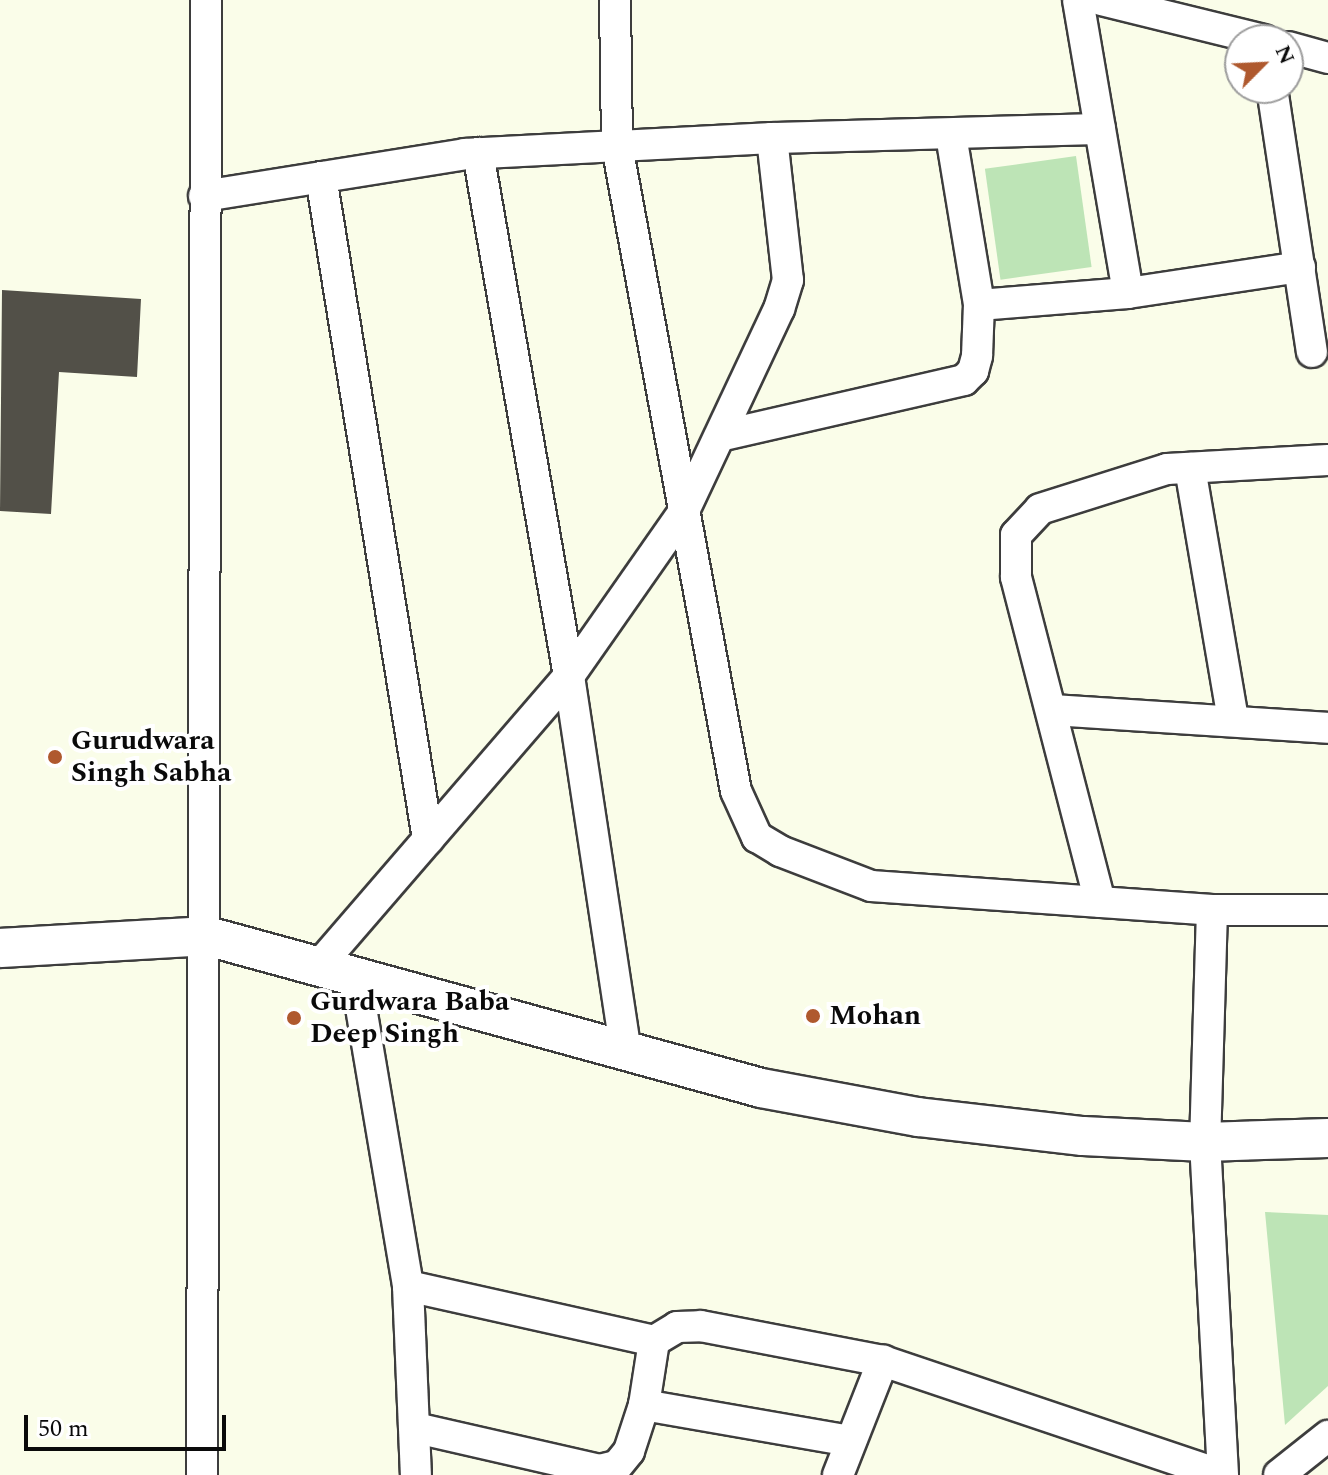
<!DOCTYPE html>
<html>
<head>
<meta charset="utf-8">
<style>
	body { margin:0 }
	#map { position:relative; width:1328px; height:1475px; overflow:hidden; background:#fafde9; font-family:Spectral,serif }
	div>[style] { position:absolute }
	.green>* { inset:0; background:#bde4b6; transform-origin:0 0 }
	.building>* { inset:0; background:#525048 }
	.roads { filter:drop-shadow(2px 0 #3d3d3d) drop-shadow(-2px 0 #3d3d3d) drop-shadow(0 2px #3d3d3d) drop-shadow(0 -2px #3d3d3d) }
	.minor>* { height:30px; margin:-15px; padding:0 15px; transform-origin:15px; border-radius:15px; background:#fff }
	.tertiary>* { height:38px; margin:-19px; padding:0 19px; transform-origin:19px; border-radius:19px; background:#fff }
	.dots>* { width:22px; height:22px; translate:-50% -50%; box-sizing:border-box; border:4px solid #fff; border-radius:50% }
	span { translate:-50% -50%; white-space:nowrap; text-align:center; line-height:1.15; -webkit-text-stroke:8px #fff; paint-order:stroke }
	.poi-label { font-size:28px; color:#0a0a0a; font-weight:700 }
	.left { translate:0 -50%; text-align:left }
	.north { position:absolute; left:1224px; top:24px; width:80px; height:80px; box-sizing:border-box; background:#fff; border:2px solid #9d9d9d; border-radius:50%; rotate:66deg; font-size:22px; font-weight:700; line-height:32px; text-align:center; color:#0a0a0a }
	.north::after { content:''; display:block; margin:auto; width:28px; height:36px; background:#af592e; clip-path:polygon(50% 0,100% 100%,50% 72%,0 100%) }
	.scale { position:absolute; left:24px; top:1415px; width:202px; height:36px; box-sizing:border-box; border:4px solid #0a0a0a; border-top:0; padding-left:10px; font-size:24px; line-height:28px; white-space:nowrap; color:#0a0a0a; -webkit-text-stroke:6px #fff; paint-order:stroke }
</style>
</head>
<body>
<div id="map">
	<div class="green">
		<div style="left:1076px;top:156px;width:112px;height:92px;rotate:82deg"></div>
		<div style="clip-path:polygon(1265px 1212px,1328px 1215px,1328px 1386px,1285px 1425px)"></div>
	</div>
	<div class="building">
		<div style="clip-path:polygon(2px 290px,141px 299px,137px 377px,59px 372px,51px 514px,0 511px)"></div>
	</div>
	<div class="roads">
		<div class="minor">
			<div style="left:615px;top:0;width:146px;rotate:89.2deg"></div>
			<div style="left:617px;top:146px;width:656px;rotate:79.55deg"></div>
			<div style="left:736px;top:791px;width:51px;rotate:65.5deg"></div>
			<div style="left:757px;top:837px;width:27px;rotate:31deg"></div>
			<div style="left:780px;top:851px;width:97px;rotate:21deg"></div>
			<div style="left:871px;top:886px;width:342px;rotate:4deg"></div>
			<div style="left:1212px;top:910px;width:116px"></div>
			<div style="left:1078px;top:0;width:297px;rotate:80.3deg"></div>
			<div style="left:1101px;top:0;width:168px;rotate:13.8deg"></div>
			<div style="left:1288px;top:47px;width:41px;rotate:15.4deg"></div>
			<div style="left:1272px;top:88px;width:267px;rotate:81.4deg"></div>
			<div style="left:951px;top:135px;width:172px;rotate:80.6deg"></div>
			<div style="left:979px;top:305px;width:149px;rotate:-4.6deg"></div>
			<div style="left:1128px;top:293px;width:174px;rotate:-8.6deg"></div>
			<div style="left:772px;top:138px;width:328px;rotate:-1.6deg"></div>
			<div style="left:478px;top:153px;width:531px;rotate:80.13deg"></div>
			<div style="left:569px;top:676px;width:380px;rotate:81.4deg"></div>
			<div style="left:321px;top:177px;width:671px;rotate:80.82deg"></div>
			<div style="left:204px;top:196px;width:264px;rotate:-9.1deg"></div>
			<div style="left:465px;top:154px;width:307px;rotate:-3deg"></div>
			<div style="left:772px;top:138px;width:143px;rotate:83.6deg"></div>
			<div style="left:788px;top:280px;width:30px;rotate:107deg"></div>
			<div style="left:779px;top:309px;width:225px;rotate:115.2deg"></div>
			<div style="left:683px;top:513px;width:199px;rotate:125deg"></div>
			<div style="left:569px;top:676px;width:384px;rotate:130.8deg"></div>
			<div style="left:720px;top:436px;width:250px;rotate:-12.9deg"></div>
			<div style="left:964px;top:380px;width:13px;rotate:-45deg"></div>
			<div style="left:973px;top:371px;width:16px;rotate:-75deg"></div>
			<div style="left:977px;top:356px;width:51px;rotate:-87.8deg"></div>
			<div style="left:1190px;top:468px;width:256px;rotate:80.3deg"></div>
			<div style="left:1052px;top:710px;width:277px;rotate:3.7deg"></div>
			<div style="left:1100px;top:902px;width:336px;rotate:-104.5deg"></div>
			<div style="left:1016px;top:577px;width:42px;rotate:-90deg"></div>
			<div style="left:1016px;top:535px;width:35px;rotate:-47deg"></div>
			<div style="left:1040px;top:509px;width:133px;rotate:-17.5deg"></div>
			<div style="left:1167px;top:469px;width:161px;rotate:-3.2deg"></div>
			<div style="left:1212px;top:910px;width:232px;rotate:91.7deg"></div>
			<div style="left:1205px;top:1142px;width:333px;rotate:86.9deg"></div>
			<div style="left:356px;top:978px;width:312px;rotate:80.4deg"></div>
			<div style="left:408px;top:1286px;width:189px;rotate:87.6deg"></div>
			<div style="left:408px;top:1286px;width:252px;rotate:12.6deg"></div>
			<div style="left:654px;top:1341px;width:27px;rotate:-31deg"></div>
			<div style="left:677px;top:1327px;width:24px;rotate:-2deg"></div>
			<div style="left:701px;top:1326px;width:185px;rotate:10.9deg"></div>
			<div style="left:883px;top:1361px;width:357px;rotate:18.6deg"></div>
			<div style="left:644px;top:1405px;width:209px;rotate:9.9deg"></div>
			<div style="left:416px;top:1428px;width:188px;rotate:12.9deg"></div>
			<div style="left:599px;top:1470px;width:18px;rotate:-13deg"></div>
			<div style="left:617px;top:1466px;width:19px;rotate:-51deg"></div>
			<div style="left:629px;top:1451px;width:48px;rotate:-71.9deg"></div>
			<div style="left:644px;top:1405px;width:65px;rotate:-81.1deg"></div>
			<div style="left:202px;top:1475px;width:1475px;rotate:-89.84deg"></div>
			<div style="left:838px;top:1475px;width:123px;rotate:-68.5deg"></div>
			<div style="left:1279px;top:1475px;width:63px;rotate:-38.5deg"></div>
		</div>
		<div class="tertiary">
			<div style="left:0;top:948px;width:207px;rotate:-3.3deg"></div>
			<div style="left:207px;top:936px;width:574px;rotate:15.34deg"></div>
			<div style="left:761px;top:1088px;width:160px;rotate:10.5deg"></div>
			<div style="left:918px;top:1117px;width:166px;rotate:6.6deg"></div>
			<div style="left:1083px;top:1136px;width:122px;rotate:2.8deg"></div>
			<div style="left:1205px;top:1142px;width:123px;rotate:-1.9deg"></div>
		</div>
	</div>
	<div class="dots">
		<div style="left:55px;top:757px;background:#af592e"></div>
		<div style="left:813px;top:1016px;background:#af592e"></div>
		<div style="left:294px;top:1018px;background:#af592e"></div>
	</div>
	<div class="poi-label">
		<span class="left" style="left:71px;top:757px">Gurudwara<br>Singh Sabha</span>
		<span class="left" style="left:310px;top:1018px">Gurdwara Baba<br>Deep Singh</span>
		<span class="left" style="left:829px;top:1016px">Mohan</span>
	</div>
	<div class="north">N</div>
	<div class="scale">50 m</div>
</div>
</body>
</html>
